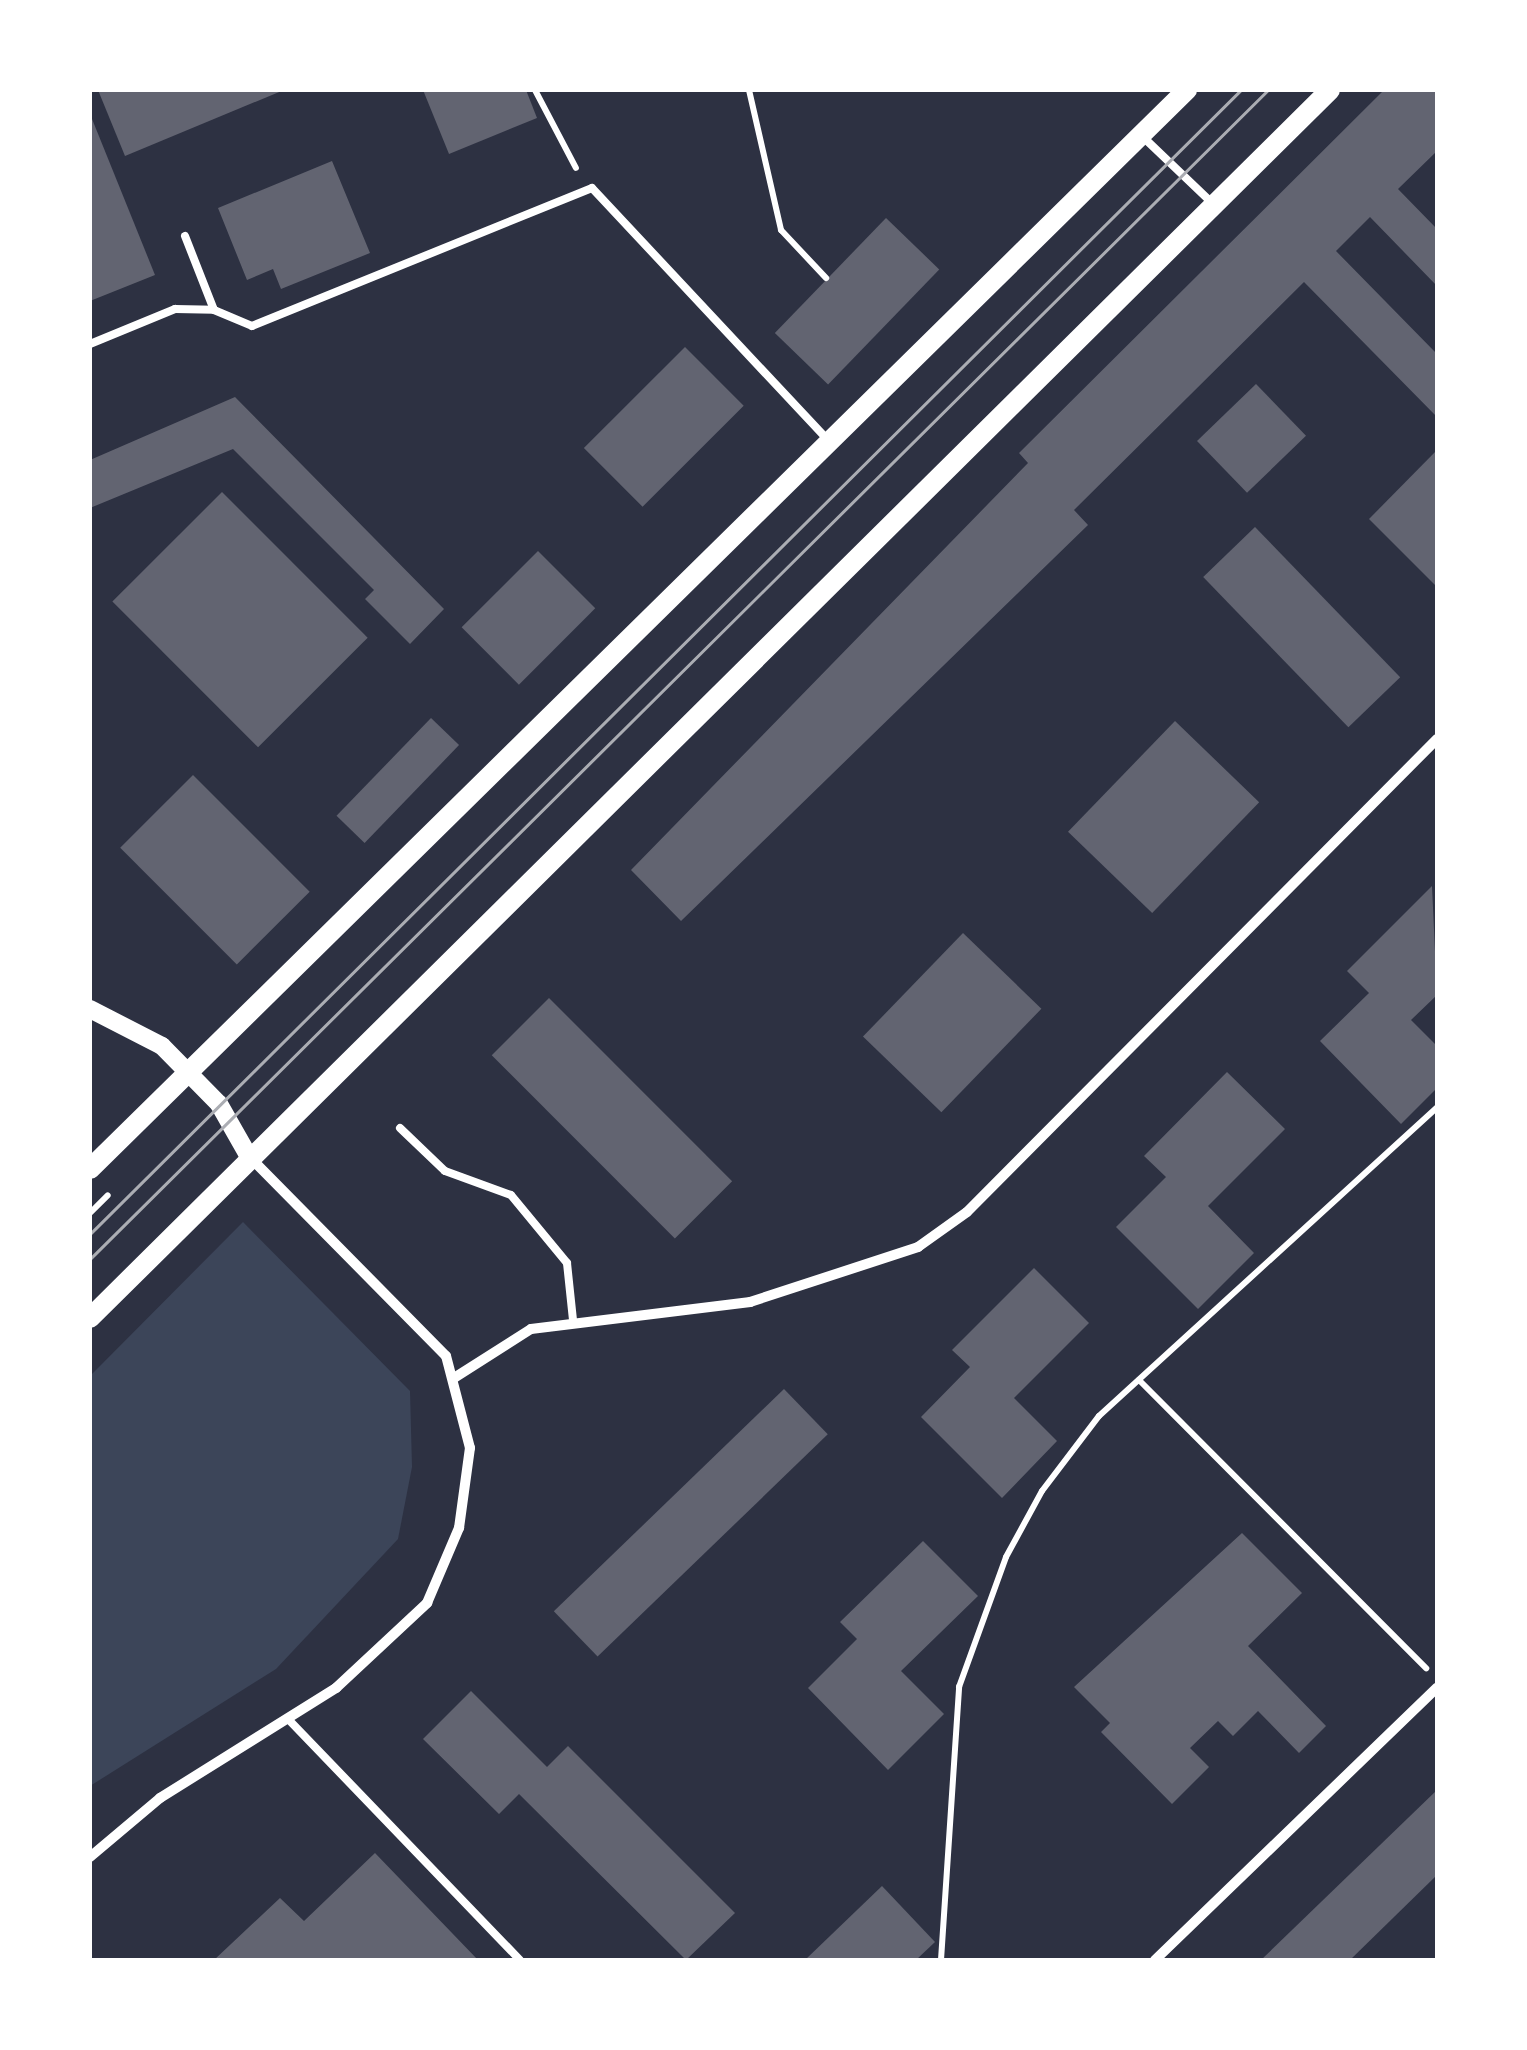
<!DOCTYPE html>
<html>
<head>
<meta charset="utf-8">
<style>
	body { margin:0 }
	#map { position:relative; width:1527px; height:2050px; overflow:hidden; background:#2d3142; font-family:Lato,sans-serif }
	div>[style] { position:absolute }
	.green>* { inset:0; background:#3c4559 }
	.building>* { inset:0; background:#626471; transform-origin:0 0 }
	.path>* { height:6px; margin:-3px; padding:0 3px; transform-origin:3px; border-radius:3px; background:#fff }
	.service>* { height:8px; margin:-4px; padding:0 4px; transform-origin:4px; border-radius:4px; background:#fff }
	.minor>* { height:10px; margin:-5px; padding:0 5px; transform-origin:5px; border-radius:5px; background:#fff }
	.tertiary>* { height:18px; margin:-9px; padding:0 9px; transform-origin:9px; border-radius:9px; background:#fff }
	.secondary>* { height:20px; margin:-10px; padding:0 10px; transform-origin:10px; border-radius:10px; background:#fff }
	.tram>* { height:2.5px; margin:-1.25px; padding:0 1.25px; transform-origin:1.25px; border-radius:1.25px; background:#abadb3 }
	span { translate:-50% -50%; white-space:nowrap; text-align:center; line-height:1.15; -webkit-text-stroke:10px #fff; paint-order:stroke }
	.frame { position:absolute; inset:0; border:92px solid #fff; pointer-events:none }
</style>
</head>
<body>
<div id="map">
	<div class="green">
		<div style="clip-path:polygon(243px 1222px,410px 1391px,412px 1467px,398px 1539px,276px 1669px,90px 1786px,90px 1376px)"></div>
	</div>
	<div class="building">
		<div style="clip-path:polygon(98px 90px,284px 90px,125px 156px)"></div>
		<div style="clip-path:polygon(423px 90px,526px 90px,537px 118px,449px 154px)"></div>
		<div style="clip-path:polygon(1384px 90px,1437px 90px,1437px 151px,1398px 189px,1437px 229px,1437px 286px,1370px 217px,1336px 251px,1437px 354px,1437px 417px,1304px 282px,1074px 510px,1088px 525px,681px 921px,631px 870px,1028px 463px,1019px 453px)"></div>
		<div style="clip-path:polygon(90px 114px,155px 275px,90px 301px)"></div>
		<div style="clip-path:polygon(332px 161px,370px 253px,281px 289px,273px 269px,247px 280px,218px 208px)"></div>
		<div style="left:886px;top:218px;width:74px;height:160px;rotate:44deg"></div>
		<div style="left:685px;top:347px;width:83px;height:143px;rotate:45deg"></div>
		<div style="left:1256px;top:384px;width:72px;height:82px;rotate:46deg"></div>
		<div style="clip-path:polygon(235px 397px,444px 609px,410px 644px,365px 599px,374px 590px,233px 449px,90px 508px,90px 460px)"></div>
		<div style="clip-path:polygon(1437px 450px,1437px 587px,1369px 519px)"></div>
		<div style="left:222px;top:492px;width:206px;height:155px;rotate:45deg"></div>
		<div style="left:1255px;top:527px;width:209px;height:72px;rotate:46deg"></div>
		<div style="left:538px;top:551px;width:81px;height:108px;rotate:45deg"></div>
		<div style="left:431px;top:718px;width:39px;height:136px;rotate:44deg"></div>
		<div style="left:1175px;top:721px;width:117px;height:154px;rotate:44deg"></div>
		<div style="left:193px;top:775px;width:165px;height:103px;rotate:45deg"></div>
		<div style="clip-path:polygon(1432px 886px,1437px 995px,1411px 1020px,1437px 1046px,1437px 1088px,1401px 1124px,1320px 1041px,1369px 993px,1347px 971px)"></div>
		<div style="left:963px;top:933px;width:109px;height:144px;rotate:44deg"></div>
		<div style="left:549px;top:998px;width:259px;height:81px;rotate:45deg"></div>
		<div style="clip-path:polygon(1227px 1072px,1285px 1129px,1208px 1206px,1254px 1253px,1198px 1309px,1116px 1227px,1166px 1177px,1144px 1156px)"></div>
		<div style="clip-path:polygon(1034px 1268px,1089px 1323px,1014px 1398px,1057px 1441px,1002px 1498px,921px 1417px,970px 1367px,952px 1350px)"></div>
		<div style="left:784px;top:1389px;width:63px;height:320px;rotate:46deg"></div>
		<div style="clip-path:polygon(1242px 1533px,1302px 1593px,1248px 1646px,1326px 1726px,1299px 1753px,1258px 1711px,1233px 1736px,1218px 1721px,1190px 1748px,1209px 1767px,1172px 1804px,1101px 1732px,1110px 1723px,1074px 1687px)"></div>
		<div style="clip-path:polygon(923px 1541px,978px 1596px,901px 1671px,944px 1714px,888px 1770px,808px 1688px,857px 1639px,840px 1622px)"></div>
		<div style="clip-path:polygon(471px 1691px,547px 1767px,568px 1746px,735px 1913px,686px 1960px,519px 1794px,499px 1814px,423px 1739px)"></div>
		<div style="clip-path:polygon(1437px 1790px,1437px 1875px,1350px 1960px,1261px 1960px)"></div>
		<div style="clip-path:polygon(375px 1853px,478px 1960px,214px 1960px,280px 1898px,304px 1921px)"></div>
		<div style="clip-path:polygon(882px 1886px,935px 1942px,916px 1960px,805px 1960px)"></div>
	</div>
	<div class="path">
		<div style="left:535px;top:90px;width:88px;rotate:62.3deg"></div>
		<div style="left:749px;top:90px;width:144px;rotate:77.1deg"></div>
		<div style="left:781px;top:230px;width:66px;rotate:46.8deg"></div>
		<div style="left:90px;top:1213px;width:25px;rotate:-45deg"></div>
		<div style="left:1139px;top:1380px;width:407px;rotate:45.1deg"></div>
		<div style="left:941px;top:1960px;width:274px;rotate:-86.2deg"></div>
		<div style="left:959px;top:1687px;width:138px;rotate:-70.1deg"></div>
		<div style="left:1006px;top:1557px;width:75px;rotate:-61.4deg"></div>
		<div style="left:1042px;top:1491px;width:94px;rotate:-52.8deg"></div>
		<div style="left:1099px;top:1416px;width:458px;rotate:-42.4deg"></div>
	</div>
	<div class="service">
		<div style="left:1142px;top:136px;width:95px;rotate:43.7deg"></div>
		<div style="left:185px;top:236px;width:79px;rotate:68.6deg"></div>
		<div style="left:90px;top:344px;width:92px;rotate:-22.4deg"></div>
		<div style="left:175px;top:309px;width:39px;rotate:1deg"></div>
		<div style="left:214px;top:310px;width:41px;rotate:22.8deg"></div>
		<div style="left:252px;top:326px;width:367px;rotate:-22.1deg"></div>
		<div style="left:592px;top:188px;width:348px;rotate:46.9deg"></div>
		<div style="left:400px;top:1128px;width:62px;rotate:43.7deg"></div>
		<div style="left:445px;top:1171px;width:70px;rotate:20deg"></div>
		<div style="left:511px;top:1195px;width:88px;rotate:50.5deg"></div>
		<div style="left:567px;top:1263px;width:57px;rotate:84deg"></div>
		<div style="left:289px;top:1720px;width:333px;rotate:46.1deg"></div>
	</div>
	<div class="minor">
		<div style="left:454px;top:1378px;width:91px;rotate:-32.5deg"></div>
		<div style="left:531px;top:1329px;width:221px;rotate:-7deg"></div>
		<div style="left:750px;top:1302px;width:177px;rotate:-18.1deg"></div>
		<div style="left:918px;top:1247px;width:60px;rotate:-35.5deg"></div>
		<div style="left:967px;top:1212px;width:667px;rotate:-45.18deg"></div>
		<div style="left:90px;top:1857px;width:92px;rotate:-40.1deg"></div>
		<div style="left:160px;top:1798px;width:208px;rotate:-32deg"></div>
		<div style="left:336px;top:1688px;width:125px;rotate:-43deg"></div>
		<div style="left:427px;top:1603px;width:82px;rotate:-66.9deg"></div>
		<div style="left:459px;top:1528px;width:81px;rotate:-82.2deg"></div>
		<div style="left:470px;top:1448px;width:95px;rotate:-104.6deg"></div>
		<div style="left:446px;top:1356px;width:281px;rotate:-134.6deg"></div>
		<div style="left:1155px;top:1960px;width:392px;rotate:-44deg"></div>
	</div>
	<div class="tertiary">
		<div style="left:90px;top:1009px;width:81px;rotate:27.2deg"></div>
		<div style="left:162px;top:1046px;width:81px;rotate:45.5deg"></div>
		<div style="left:219px;top:1104px;width:59px;rotate:60.4deg"></div>
	</div>
	<div class="secondary">
		<div style="left:90px;top:1169px;width:1539px;rotate:-44.53deg"></div>
		<div style="left:90px;top:1318px;width:1745px;rotate:-44.72deg"></div>
	</div>
	<div class="tram">
		<div style="left:90px;top:1234px;width:1623px;rotate:-44.83deg"></div>
		<div style="left:90px;top:1259px;width:1660px;rotate:-44.78deg"></div>
	</div>
	<div class="frame"></div>
</div>
</body>
</html>
